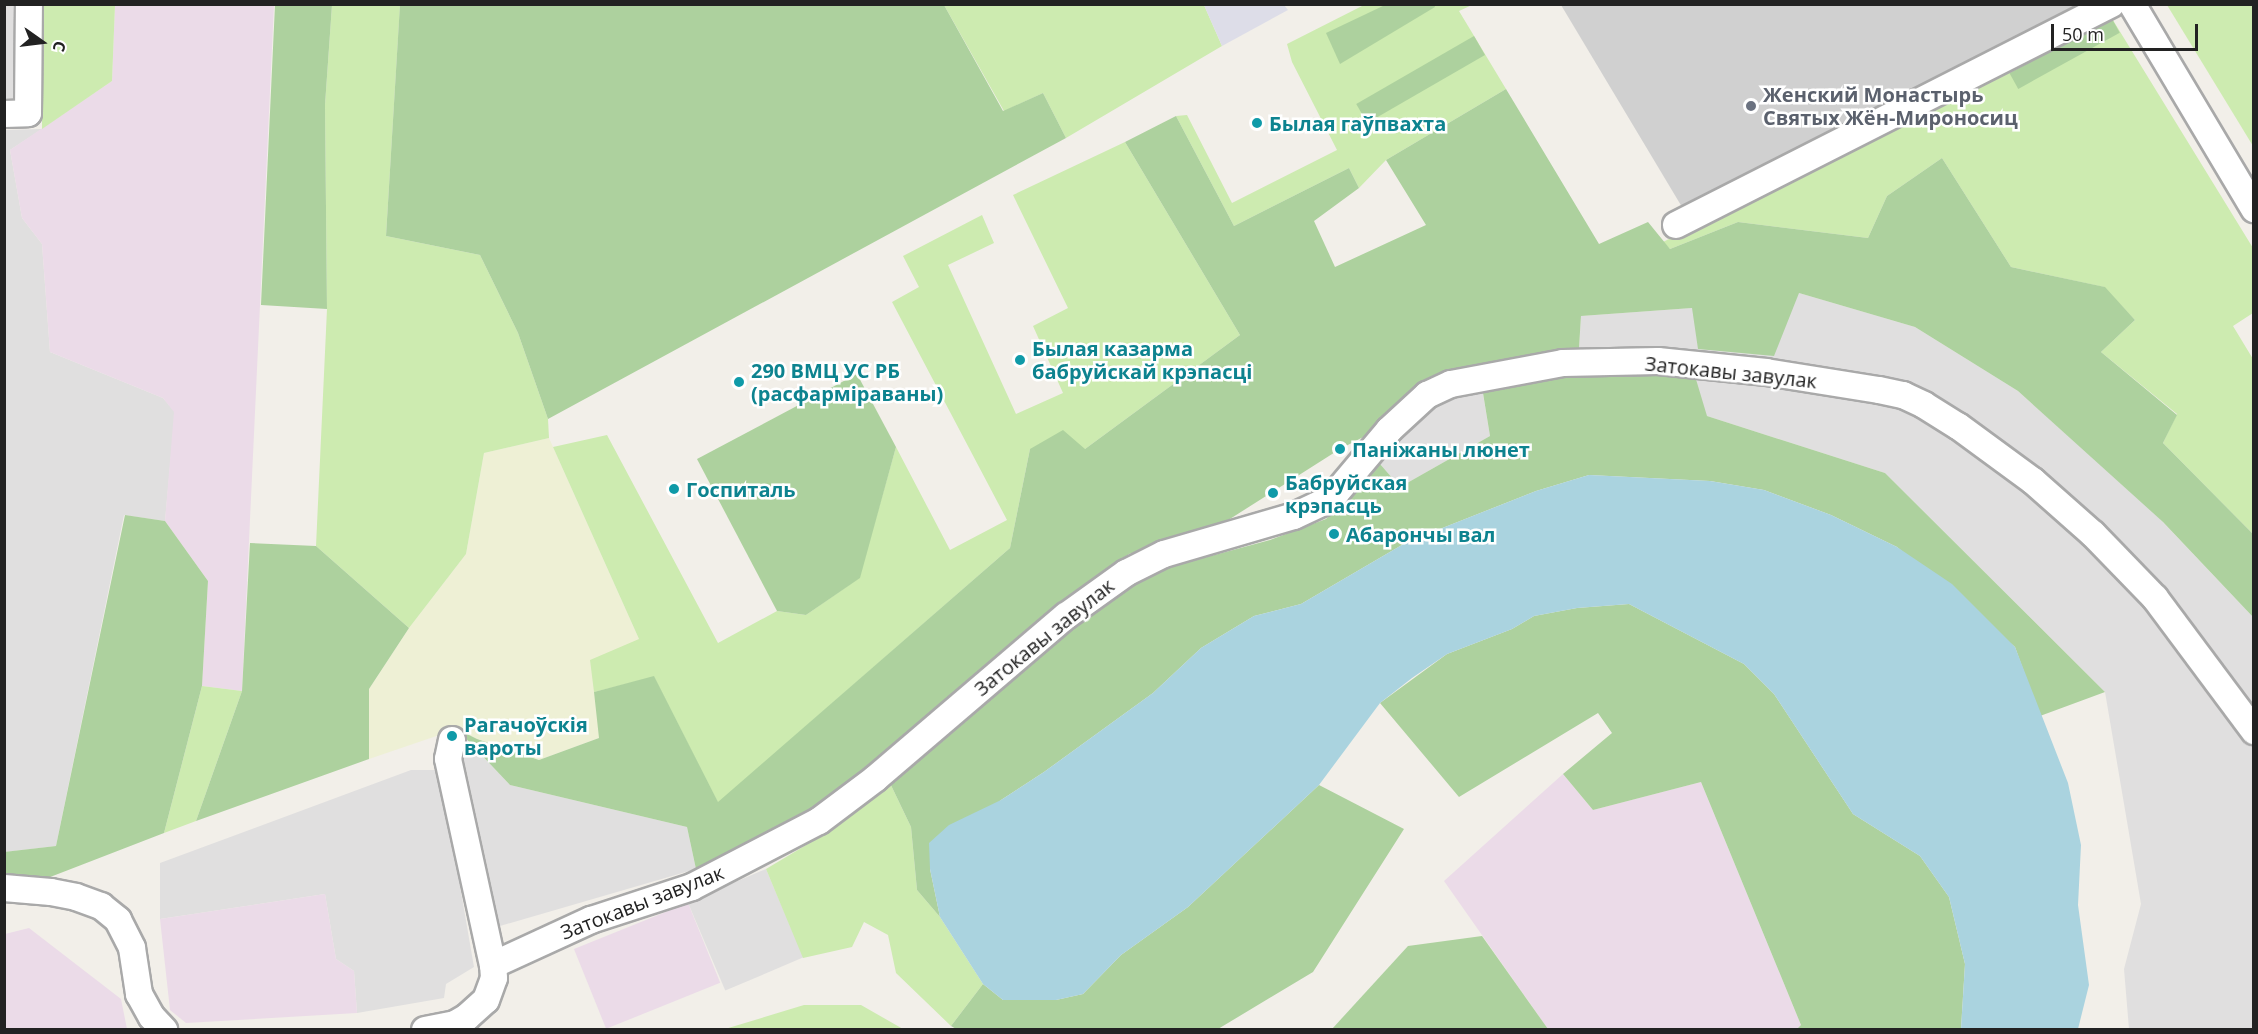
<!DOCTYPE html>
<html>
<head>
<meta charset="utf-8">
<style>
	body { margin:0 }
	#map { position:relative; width:2258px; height:1034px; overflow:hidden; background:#f2efe9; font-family:"Open Sans",sans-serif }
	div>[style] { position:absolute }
	.residential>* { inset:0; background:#e0dfdf; transform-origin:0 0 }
	.industrial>* { inset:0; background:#ebdbe8; transform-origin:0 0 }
	.religious>* { inset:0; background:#d0d0d0 }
	.farmland>* { inset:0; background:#eef0d5 }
	.grass>* { inset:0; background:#cdebb0 }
	.forest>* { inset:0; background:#add19e; transform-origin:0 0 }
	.plaza>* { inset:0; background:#dddde8 }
	.water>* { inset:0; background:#aad3df }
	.roads { filter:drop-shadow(2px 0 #a9a9a9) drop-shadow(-2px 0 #a9a9a9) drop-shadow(0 2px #a9a9a9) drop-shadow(0 -2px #a9a9a9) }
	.minor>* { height:26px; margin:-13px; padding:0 13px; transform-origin:13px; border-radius:13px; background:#fff }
	.dots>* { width:16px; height:16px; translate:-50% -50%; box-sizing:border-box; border:3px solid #fff; border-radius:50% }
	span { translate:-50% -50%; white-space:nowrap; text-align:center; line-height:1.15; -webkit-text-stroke:5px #fff; paint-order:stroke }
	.worship-label { font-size:20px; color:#5b616d; font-weight:700 }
	.left { translate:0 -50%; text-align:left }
	.culture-label { font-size:20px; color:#0d838f; font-weight:700 }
	.street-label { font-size:20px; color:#222 }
	.frame { position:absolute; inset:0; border:6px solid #222; pointer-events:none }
	.north { position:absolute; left:12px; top:12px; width:60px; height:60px; -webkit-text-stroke:4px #fff; paint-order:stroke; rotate:104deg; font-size:16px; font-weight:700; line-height:24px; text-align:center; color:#222 }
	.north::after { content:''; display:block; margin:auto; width:21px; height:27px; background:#222; clip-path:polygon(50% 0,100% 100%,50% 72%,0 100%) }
	.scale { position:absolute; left:2051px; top:24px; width:147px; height:27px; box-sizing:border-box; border:3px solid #222; border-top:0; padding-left:8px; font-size:18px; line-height:21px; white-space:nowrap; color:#222; -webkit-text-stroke:4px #fff; paint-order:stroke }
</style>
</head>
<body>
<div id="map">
	<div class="residential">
		<div style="clip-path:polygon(4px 5px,19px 5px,18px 98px,5px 99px)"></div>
		<div style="clip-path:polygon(42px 129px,10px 150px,22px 218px,42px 244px,50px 352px,163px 398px,175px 412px,165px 521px,124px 515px,56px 846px,5px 852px,4px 130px)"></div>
		<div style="clip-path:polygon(1799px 293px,1915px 327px,2018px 391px,2159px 518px,2253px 617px,2253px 1029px,2129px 1029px,2124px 969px,2141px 904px,2105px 692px,1885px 473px,1707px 416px,1483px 394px,1490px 436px,1400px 487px,1380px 464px,1375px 431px,1429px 378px,1579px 348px,1581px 316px,1692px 308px)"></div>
		<div style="clip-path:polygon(457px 729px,510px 785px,687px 827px,696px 869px,500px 926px)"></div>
		<div style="clip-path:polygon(411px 770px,440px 770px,474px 967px,446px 984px,444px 998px,357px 1013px,354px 971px,336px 959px,325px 894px,160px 919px,160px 863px)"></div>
		<div style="left:766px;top:869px;width:96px;height:85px;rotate:67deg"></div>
	</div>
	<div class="industrial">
		<div style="clip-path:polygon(115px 5px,274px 5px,242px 691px,202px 686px,208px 581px,165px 521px,174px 412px,163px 398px,50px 352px,42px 244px,22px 218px,10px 150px,112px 81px)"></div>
		<div style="clip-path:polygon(1563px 774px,1593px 810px,1701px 782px,1801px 1025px,1797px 1030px,1548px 1029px,1444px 881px)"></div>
		<div style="clip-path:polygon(325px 894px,336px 959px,354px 971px,357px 1013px,186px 1023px,170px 1010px,160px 919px)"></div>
		<div style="left:688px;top:903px;width:86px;height:123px;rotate:68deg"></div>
		<div style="clip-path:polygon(29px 928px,121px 999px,127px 1029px,5px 1029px,5px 934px)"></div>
	</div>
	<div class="religious">
		<div style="clip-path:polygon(1561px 5px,2077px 5px,1682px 207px)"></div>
	</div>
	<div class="farmland">
		<div style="clip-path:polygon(549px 438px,639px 639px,599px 738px,539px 760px,477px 739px,457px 729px,369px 759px,369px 689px,409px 628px,466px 554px,484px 453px)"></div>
	</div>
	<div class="grass">
		<div style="clip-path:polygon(42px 5px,115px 5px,112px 81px,42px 129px)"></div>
		<div style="clip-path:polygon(332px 5px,400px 5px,386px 236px,480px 255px,518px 333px,548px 419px,549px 438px,484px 453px,466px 554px,409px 628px,316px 546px,327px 309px,325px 105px)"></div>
		<div style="clip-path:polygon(944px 5px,1204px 5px,1222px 46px,1066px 138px,1043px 93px,1004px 111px)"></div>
		<div style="clip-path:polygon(1364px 5px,1472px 5px,1459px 11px,1506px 89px,1386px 160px,1359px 188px,1349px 168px,1234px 226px,1176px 116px,1187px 115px,1232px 203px,1337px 150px,1292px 62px,1287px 44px)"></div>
		<div style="clip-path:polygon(2167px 5px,2253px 5px,2253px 146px)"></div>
		<div style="clip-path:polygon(2111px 17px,2253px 248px,2253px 313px,2233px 326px,2253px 359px,2253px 534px,2163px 443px,2177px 414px,2101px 352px,2135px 320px,2104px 287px,2011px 267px,1942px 158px,1887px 196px,1868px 238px,1738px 222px,1670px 249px,1663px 242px)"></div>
		<div style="clip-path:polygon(1125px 142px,1240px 335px,1085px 449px,1030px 449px,1010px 548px,718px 803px,654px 677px,594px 692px,590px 660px,639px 639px,553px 447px,607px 435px,718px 643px,777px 611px,806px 615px,859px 578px,896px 447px,950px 550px,1007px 520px,892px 302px,919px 287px,903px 256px,982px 215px,994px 243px,948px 265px,1016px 414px,1063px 393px,1033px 326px,1068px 308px,1013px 195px)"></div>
		<div style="clip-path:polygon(202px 686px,242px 691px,196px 821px,164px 833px)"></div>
		<div style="clip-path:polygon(889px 781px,911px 827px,917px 890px,940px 917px,983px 984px,951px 1026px,896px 973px,888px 935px,864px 922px,852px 947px,803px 958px,766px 869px,838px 826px)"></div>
		<div style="clip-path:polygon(804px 1005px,861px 1005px,903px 1029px,725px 1029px)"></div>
	</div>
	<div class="forest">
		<div style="clip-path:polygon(400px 4px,944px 5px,1003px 111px,1043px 93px,1066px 138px,548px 419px,518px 333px,480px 255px,386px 236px)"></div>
		<div style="clip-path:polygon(1434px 4px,1435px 7px,1340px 64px,1326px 33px,1385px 5px)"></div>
		<div style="clip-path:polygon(275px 5px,332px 5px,325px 105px,327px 309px,261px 305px)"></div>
		<div style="left:2111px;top:17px;width:18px;height:116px;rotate:61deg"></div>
		<div style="left:1474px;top:36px;width:22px;height:136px;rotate:60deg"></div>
		<div style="clip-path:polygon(1506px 89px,1599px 244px,1648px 222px,1670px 249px,1738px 222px,1868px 238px,1887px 196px,1942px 158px,2011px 267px,2105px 287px,2135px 320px,2101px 352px,2177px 415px,2163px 443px,2253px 534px,2253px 617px,2163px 522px,2018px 391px,1915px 327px,1799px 293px,1774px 356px,1698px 349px,1692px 308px,1581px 316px,1579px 348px,1429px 378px,1375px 431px,1340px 449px,1222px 524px,1129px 554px,865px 773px,780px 828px,696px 869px,687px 827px,510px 785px,457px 729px,477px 739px,539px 760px,599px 738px,594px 692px,654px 676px,718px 802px,1010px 548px,1030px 449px,1063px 430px,1085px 449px,1240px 335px,1125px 142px,1176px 116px,1234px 226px,1349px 168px,1359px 188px,1314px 221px,1335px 267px,1426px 225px,1386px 160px)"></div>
		<div style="clip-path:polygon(1586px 373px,1695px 376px,1707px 416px,1885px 473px,2105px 692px,2040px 716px,2015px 647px,1897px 547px,1831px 515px,1764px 490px,1710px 481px,1589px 475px,1536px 491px,1407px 542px,1301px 604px,1254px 616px,1201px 648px,1153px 693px,1044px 772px,1001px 800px,930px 869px,940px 917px,917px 890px,911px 827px,889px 781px,1089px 613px,1159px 570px,1270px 540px,1326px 519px,1380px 464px,1400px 487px,1490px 436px,1483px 393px)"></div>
		<div style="clip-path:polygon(857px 374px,896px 447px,860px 578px,806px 615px,777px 611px,697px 459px)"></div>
		<div style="clip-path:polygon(125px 515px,165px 521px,208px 581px,202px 686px,164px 833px,45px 879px,5px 873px,4px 852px,56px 846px)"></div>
		<div style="clip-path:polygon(250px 543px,316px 546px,409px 628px,369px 689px,369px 759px,196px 821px,242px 691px)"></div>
		<div style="clip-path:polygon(1629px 604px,1744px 664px,1774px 694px,1853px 814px,1920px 856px,1949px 897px,1965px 964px,1961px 1029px,1797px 1029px,1801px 1025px,1701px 782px,1593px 810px,1563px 774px,1612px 733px,1598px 713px,1459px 797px,1380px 703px,1447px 654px,1512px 629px,1534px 616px,1577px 608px)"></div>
		<div style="clip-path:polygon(1319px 785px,1404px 829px,1313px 972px,1218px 1029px,958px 1030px,951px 1026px,983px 984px,1003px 1000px,1056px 1000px,1083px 994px,1121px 955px,1188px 907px)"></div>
		<div style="clip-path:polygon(1482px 936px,1548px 1029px,1332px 1029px,1408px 946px)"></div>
	</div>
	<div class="plaza">
		<div style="clip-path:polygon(1204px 5px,1284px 5px,1288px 10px,1222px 46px)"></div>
	</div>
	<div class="water">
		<div style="clip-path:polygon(1589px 475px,1710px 481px,1764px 490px,1831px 515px,1897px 547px,1952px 584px,2015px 647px,2068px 783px,2081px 845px,2078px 905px,2089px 985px,2078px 1029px,1961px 1029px,1965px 964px,1949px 897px,1920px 856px,1853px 814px,1774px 694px,1744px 664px,1629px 604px,1577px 608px,1534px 616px,1512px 629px,1447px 654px,1412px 678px,1380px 703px,1319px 785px,1188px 907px,1121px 955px,1083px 994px,1056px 1000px,1003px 1000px,983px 984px,940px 917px,930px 869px,929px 843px,949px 825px,1001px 800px,1044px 772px,1153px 693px,1201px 648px,1254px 616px,1301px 604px,1407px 542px,1536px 491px)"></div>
	</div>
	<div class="roads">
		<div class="minor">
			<div style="left:2132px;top:4px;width:239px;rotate:59.2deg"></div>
			<div style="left:4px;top:114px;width:24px;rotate:-2deg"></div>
			<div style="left:28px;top:113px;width:109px;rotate:-89.5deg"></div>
			<div style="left:1676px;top:225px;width:488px;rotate:-26.9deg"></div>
			<div style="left:452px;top:740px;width:19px;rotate:102deg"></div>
			<div style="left:448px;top:759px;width:211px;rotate:77.7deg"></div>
			<div style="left:4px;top:888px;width:47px;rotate:4.9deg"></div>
			<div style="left:51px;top:892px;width:25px;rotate:11deg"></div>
			<div style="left:76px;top:897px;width:27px;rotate:20deg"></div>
			<div style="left:101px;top:906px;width:22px;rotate:39deg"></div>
			<div style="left:118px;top:920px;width:31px;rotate:63deg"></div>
			<div style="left:132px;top:948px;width:47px;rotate:81.3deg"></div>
			<div style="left:139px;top:994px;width:26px;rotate:61deg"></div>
			<div style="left:152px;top:1017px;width:18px;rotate:47deg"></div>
			<div style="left:425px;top:1030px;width:31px;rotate:-11deg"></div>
			<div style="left:455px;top:1024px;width:14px;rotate:-30deg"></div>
			<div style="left:467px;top:1017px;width:25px;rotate:-42deg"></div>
			<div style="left:486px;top:1000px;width:23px;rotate:-70deg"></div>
			<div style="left:494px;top:978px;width:13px;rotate:-94deg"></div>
			<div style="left:493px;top:965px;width:108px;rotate:-24.7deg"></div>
			<div style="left:591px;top:920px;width:106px;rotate:-18.1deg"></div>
			<div style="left:692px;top:887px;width:143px;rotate:-27.5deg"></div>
			<div style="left:819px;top:821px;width:71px;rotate:-37deg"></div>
			<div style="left:876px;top:778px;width:250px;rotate:-40.5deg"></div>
			<div style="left:1066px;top:616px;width:74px;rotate:-35.6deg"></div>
			<div style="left:1126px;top:573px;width:42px;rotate:-26.6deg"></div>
			<div style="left:1164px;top:554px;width:135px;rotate:-16.3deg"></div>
			<div style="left:1294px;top:516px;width:33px;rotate:-25deg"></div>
			<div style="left:1324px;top:502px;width:15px;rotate:-37deg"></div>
			<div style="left:1336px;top:493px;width:82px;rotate:-49.9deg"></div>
			<div style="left:1389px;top:430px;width:52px;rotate:-42.6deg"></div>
			<div style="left:1427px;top:395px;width:26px;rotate:-25deg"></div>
			<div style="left:1451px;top:384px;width:114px;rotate:-10.6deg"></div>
			<div style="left:1563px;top:363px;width:95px;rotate:-1.2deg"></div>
			<div style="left:1658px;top:361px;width:109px;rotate:5.8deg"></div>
			<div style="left:1766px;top:372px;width:114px;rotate:9.1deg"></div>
			<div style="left:1879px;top:390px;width:25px;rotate:12deg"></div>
			<div style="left:1903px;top:395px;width:23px;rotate:25deg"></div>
			<div style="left:1924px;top:405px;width:40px;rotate:32deg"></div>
			<div style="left:1958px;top:426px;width:93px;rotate:36.3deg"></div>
			<div style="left:2033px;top:481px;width:80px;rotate:41.5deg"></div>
			<div style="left:2093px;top:534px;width:89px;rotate:45.9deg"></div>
			<div style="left:2155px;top:598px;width:166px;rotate:53.3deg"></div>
		</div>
	</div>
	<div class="dots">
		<div style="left:1751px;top:106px;background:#6b7280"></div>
		<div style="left:1257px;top:123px;background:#0f9aa8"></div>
		<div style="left:1020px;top:360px;background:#0f9aa8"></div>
		<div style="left:739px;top:382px;background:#0f9aa8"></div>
		<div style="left:1340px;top:449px;background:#0f9aa8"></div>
		<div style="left:674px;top:489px;background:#0f9aa8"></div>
		<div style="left:1273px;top:493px;background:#0f9aa8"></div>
		<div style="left:1334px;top:534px;background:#0f9aa8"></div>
		<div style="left:452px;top:736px;background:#0f9aa8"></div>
	</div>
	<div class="worship-label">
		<span class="left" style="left:1763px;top:106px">Женский Монастырь<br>Святых Жён-Мироносиц</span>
	</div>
	<div class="culture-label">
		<span class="left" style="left:1269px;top:123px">Былая гаўпвахта</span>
		<span class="left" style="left:1032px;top:360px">Былая казарма<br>бабруйскай крэпасці</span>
		<span class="left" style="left:751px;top:382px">290 ВМЦ УС РБ<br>(расфарміраваны)</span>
		<span class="left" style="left:1352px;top:449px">Паніжаны люнет</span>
		<span class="left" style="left:1285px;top:494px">Бабруйская<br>крэпасць</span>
		<span class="left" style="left:686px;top:489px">Госпиталь</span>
		<span class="left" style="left:1346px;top:534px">Абарончы вал</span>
		<span class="left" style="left:464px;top:736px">Рагачоўскія<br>вароты</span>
	</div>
	<div class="street-label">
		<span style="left:1731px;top:372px;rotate:6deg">Затокавы завулак</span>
		<span style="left:1044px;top:637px;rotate:-39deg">Затокавы завулак</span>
		<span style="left:642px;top:902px;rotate:-21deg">Затокавы завулак</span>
	</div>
	<div class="frame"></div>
	<div class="north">С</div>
	<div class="scale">50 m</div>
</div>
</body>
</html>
